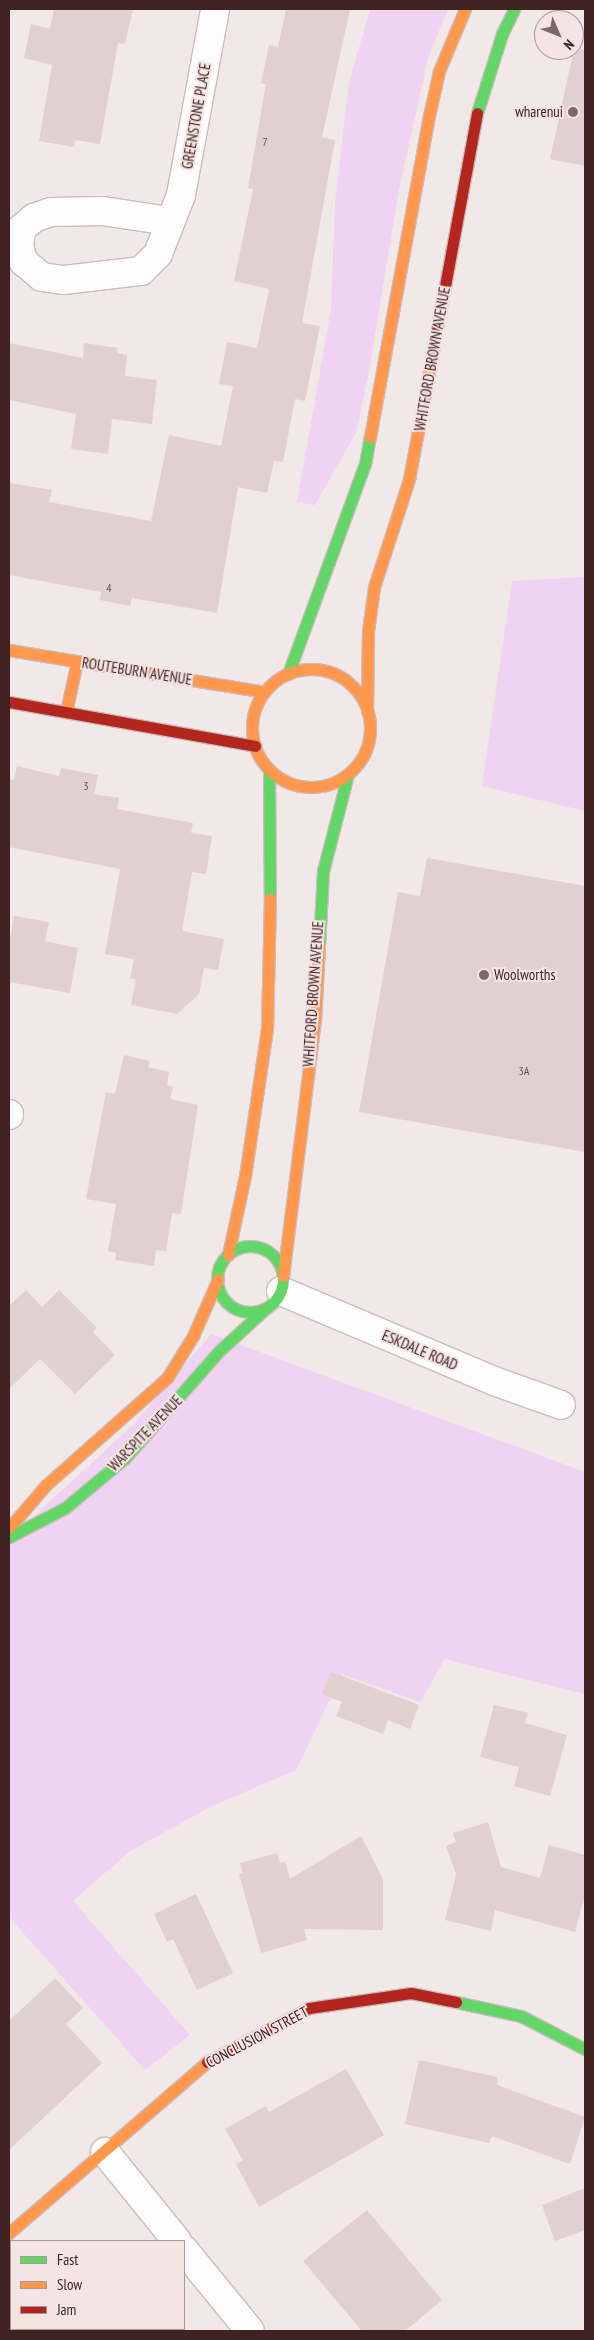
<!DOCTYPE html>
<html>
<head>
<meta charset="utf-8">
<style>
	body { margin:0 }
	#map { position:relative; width:594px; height:2340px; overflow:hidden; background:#f1e8e8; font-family:"PT Sans Narrow",sans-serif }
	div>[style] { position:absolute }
	.green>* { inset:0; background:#f0d3f2 }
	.building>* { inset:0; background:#e0d0d0 }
	.roads { filter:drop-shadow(1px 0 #cdbbbb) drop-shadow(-1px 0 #cdbbbb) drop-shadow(0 1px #cdbbbb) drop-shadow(0 -1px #cdbbbb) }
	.street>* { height:28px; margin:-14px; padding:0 14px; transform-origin:14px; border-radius:14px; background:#fdfcfc }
	.fast>* { height:11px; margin:-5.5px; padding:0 5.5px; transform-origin:5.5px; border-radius:5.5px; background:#63d668 }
	.fast>.ring { margin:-5.5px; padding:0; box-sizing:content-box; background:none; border:11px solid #63d668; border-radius:50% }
	.slow>* { height:11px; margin:-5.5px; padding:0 5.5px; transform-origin:5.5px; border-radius:5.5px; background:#ff974d }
	.slow>.ring { margin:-5.5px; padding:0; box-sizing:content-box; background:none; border:11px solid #ff974d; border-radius:50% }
	.jam>* { height:11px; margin:-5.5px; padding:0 5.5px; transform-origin:5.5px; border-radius:5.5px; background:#b3261e }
	.dots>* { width:14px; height:14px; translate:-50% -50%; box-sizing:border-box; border:2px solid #f5e4e4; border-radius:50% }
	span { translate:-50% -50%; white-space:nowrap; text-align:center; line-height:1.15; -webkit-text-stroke:4px #f5e4e4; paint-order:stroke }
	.number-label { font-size:12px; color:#6a5050 }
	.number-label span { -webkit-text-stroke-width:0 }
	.poi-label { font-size:15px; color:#402222 }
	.right { translate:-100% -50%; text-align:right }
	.left { translate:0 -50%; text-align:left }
	.street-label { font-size:15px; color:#402222 }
	.frame { position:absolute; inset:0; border:10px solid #402222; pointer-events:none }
	.legend { position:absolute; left:10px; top:2240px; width:175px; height:90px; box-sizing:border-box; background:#f5e4e4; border:1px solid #ad9696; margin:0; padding:6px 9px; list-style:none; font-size:15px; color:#402222 }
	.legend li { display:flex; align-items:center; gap:10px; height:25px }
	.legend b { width:25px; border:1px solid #ad9696 }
	.north { position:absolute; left:534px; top:10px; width:50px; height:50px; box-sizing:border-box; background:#f5e4e4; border:1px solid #ad9696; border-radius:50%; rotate:134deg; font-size:14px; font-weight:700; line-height:20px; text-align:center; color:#402222 }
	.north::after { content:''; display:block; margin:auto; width:18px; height:22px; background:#7e6767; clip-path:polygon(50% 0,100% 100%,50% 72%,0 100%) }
</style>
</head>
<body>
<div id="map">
	<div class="green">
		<div style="clip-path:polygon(370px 9px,448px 9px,428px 58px,398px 195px,369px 372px,356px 433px,315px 505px,297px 502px,331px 309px,335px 202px,349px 83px)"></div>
		<div style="clip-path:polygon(585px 577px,585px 811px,482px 786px,512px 581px)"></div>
		<div style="clip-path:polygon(211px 1334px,585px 1472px,585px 1694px,445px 1659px,420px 1702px,342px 1674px,296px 1770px,210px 1807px,129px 1852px,73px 1901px,190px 2035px,145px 2070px,9px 1917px,9px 1539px,135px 1423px)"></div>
	</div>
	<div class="building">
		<div style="clip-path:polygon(54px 9px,133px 9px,125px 44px,118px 43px,100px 144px,75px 140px,74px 147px,39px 141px,52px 65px,24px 58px,31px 24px,50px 29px)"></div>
		<div style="clip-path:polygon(286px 9px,350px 9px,322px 137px,335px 140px,302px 323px,320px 326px,305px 401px,295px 399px,283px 462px,274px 461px,267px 493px,238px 487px,217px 613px,132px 598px,130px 606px,100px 600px,101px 592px,9px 575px,9px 483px,52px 490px,49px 502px,151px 521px,169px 435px,221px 446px,233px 386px,219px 384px,227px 342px,257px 348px,269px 289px,234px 281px,253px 189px,248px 188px,266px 84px,261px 83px,269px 45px,278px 47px)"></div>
		<div style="clip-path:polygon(574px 49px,585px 50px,585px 166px,550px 159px)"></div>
		<div style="clip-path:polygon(9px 343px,83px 358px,84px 343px,118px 348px,117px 353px,127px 355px,125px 376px,157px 380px,152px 424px,112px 419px,108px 454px,71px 449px,76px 414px,9px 400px)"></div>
		<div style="clip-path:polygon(17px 766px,59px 776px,61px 768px,98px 775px,94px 794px,119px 798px,117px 809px,193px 823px,191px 833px,212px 836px,206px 874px,192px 872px,182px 931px,224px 939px,218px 970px,204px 968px,199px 994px,177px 1014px,131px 1005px,136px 979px,130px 978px,134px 959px,105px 954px,120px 869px,9px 847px,9px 779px,14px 780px)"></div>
		<div style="clip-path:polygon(427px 858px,585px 886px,585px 1152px,359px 1112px,398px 892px,420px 896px)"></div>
		<div style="clip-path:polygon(14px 916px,49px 922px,45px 941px,78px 948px,70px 993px,9px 982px,9px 945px)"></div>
		<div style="clip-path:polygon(124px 1055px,150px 1061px,148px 1067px,169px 1072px,167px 1085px,173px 1087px,170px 1099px,198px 1105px,181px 1214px,172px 1213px,166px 1251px,156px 1250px,154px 1266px,115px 1260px,116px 1253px,108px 1251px,116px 1204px,86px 1199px,106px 1092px,115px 1094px)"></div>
		<div style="clip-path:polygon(26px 1290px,42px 1307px,59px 1290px,97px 1328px,93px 1332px,115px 1355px,75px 1394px,40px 1359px,9px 1389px,9px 1306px)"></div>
		<div style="clip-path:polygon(331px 1672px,419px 1705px,410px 1729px,388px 1720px,383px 1734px,336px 1716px,342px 1702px,322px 1694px)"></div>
		<div style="clip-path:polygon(494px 1705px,528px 1713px,525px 1723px,567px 1735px,550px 1796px,514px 1786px,519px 1767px,480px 1757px)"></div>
		<div style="clip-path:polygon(488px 1822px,501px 1867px,540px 1878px,549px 1845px,585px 1855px,585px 1895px,575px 1932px,495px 1910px,491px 1931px,445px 1920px,456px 1874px,446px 1846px,456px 1842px,453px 1833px)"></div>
		<div style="clip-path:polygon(361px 1836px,383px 1879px,383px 1930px,304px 1929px,307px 1940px,261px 1953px,239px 1874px,243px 1873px,240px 1863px,277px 1853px,280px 1863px,285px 1861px,290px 1879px)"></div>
		<div style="clip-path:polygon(196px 1894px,233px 1973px,197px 1990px,173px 1939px,167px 1942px,154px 1914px)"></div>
		<div style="clip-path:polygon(55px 1978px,83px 2008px,66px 2024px,102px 2063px,9px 2150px,9px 2021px)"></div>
		<div style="clip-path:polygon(419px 2060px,498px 2077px,497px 2085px,585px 2117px,570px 2164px,492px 2136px,489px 2143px,405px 2124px)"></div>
		<div style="clip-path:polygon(346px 2069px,384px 2135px,259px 2207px,236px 2164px,243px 2160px,225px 2129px,266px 2106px,269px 2112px)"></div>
		<div style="clip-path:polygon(585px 2188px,585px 2230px,555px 2241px,542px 2205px)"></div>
		<div style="clip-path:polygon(367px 2210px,442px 2300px,405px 2331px,362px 2331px,303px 2261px)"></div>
	</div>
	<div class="roads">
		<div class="street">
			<div style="left:169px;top:221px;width:68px;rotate:-171.5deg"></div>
			<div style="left:102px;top:211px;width:51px;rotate:178.9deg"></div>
			<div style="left:51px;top:212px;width:18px;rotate:161deg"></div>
			<div style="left:34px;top:218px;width:17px;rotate:140deg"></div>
			<div style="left:21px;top:229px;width:18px;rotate:96deg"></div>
			<div style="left:19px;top:247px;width:16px;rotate:72deg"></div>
			<div style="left:24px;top:262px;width:23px;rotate:40deg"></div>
			<div style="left:42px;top:277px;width:22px;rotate:8deg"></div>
			<div style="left:64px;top:280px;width:78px;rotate:-6.7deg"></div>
			<div style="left:141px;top:271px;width:24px;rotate:-45deg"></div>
			<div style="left:158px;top:254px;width:63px;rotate:-68.7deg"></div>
			<div style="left:181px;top:195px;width:189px;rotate:-79.6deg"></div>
			<div style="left:9px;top:1114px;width:1px;rotate:90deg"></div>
			<div style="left:281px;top:1291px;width:231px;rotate:22.9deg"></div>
			<div style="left:494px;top:1381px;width:71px;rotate:19.7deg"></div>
			<div style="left:105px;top:2152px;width:114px;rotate:51deg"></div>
			<div style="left:184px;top:2250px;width:104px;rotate:50.8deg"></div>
		</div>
		<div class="fast">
			<div style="left:477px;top:113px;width:83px;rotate:-72.4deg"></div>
			<div style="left:502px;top:34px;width:28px;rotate:-64deg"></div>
			<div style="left:288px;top:674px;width:224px;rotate:-69.9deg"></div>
			<div style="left:365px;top:464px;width:27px;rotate:-80deg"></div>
			<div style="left:269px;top:770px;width:129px;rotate:89.6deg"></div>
			<div style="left:319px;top:945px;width:74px;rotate:-86.9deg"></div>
			<div style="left:323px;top:871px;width:100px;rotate:-75.5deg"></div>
			<div class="ring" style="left:217px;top:1246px;width:55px;height:55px"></div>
			<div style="left:9px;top:1537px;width:63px;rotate:-27.4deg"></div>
			<div style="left:65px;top:1508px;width:78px;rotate:-39.8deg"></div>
			<div style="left:125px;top:1458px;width:141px;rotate:-48.7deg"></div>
			<div style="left:218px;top:1352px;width:65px;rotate:-42.5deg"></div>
			<div style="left:456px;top:2002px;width:66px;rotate:12.2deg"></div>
			<div style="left:521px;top:2016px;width:72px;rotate:27.3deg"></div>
		</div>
		<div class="slow">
			<div style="left:370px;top:437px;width:326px;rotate:-79.6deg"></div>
			<div style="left:429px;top:116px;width:46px;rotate:-77.5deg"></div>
			<div style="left:439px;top:71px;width:67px;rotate:-67.2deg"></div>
			<div style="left:9px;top:650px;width:259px;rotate:9.3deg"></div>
			<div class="ring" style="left:252px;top:669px;width:107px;height:107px"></div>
			<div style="left:367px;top:711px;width:80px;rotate:-89.3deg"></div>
			<div style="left:368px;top:631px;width:44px;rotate:-82.2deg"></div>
			<div style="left:374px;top:587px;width:114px;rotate:-72deg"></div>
			<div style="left:409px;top:479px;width:125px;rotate:-79.4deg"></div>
			<div style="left:66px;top:712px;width:52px;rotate:-77.8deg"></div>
			<div style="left:228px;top:1255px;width:81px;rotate:-77.9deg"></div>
			<div style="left:245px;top:1176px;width:149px;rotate:-81.5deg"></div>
			<div style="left:267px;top:1029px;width:130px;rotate:-88.7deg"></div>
			<div style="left:283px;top:1276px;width:258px;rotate:-82.9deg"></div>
			<div style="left:315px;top:1020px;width:75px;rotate:-86.9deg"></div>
			<div style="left:9px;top:1528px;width:57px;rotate:-49.3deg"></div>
			<div style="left:46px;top:1485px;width:162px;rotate:-41.5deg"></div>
			<div style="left:167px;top:1378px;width:49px;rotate:-58.2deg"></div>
			<div style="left:193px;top:1336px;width:62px;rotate:-66.3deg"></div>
			<div style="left:9px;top:2233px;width:262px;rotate:-40.8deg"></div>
		</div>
		<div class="jam">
			<div style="left:432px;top:356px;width:247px;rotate:-79.5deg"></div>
			<div style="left:9px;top:702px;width:250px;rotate:10.1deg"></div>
			<div style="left:207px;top:2062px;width:115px;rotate:-27.9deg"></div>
			<div style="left:309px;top:2008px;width:103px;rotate:-8.4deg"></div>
			<div style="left:411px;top:1993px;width:46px;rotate:11.3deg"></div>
		</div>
	</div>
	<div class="dots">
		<div style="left:573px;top:112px;background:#7e6767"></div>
		<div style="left:484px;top:975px;background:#7e6767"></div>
	</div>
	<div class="number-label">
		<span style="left:265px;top:142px">7</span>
		<span style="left:109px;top:588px">4</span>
		<span style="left:86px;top:786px">3</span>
		<span style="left:524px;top:1071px">3A</span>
	</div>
	<div class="poi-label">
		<span class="right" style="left:563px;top:112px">wharenui</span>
		<span class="left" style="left:494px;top:975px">Woolworths</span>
	</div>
	<div class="street-label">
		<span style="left:196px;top:116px;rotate:-80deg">GREENSTONE PLACE</span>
		<span style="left:432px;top:359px;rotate:-80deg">WHITFORD BROWN AVENUE</span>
		<span style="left:137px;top:671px;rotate:9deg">ROUTEBURN AVENUE</span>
		<span style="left:313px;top:994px;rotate:-86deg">WHITFORD BROWN AVENUE</span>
		<span style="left:420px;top:1350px;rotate:23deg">ESKDALE ROAD</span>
		<span style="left:145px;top:1433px;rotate:-46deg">WARSPITE AVENUE</span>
		<span style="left:257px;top:2037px;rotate:-28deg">CONCLUSION STREET</span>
	</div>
	<div class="frame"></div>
	<ul class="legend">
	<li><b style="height:6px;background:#63d668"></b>Fast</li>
	<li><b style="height:6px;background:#ff974d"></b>Slow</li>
	<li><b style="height:6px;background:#b3261e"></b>Jam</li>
	</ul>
	<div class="north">N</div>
</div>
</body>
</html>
